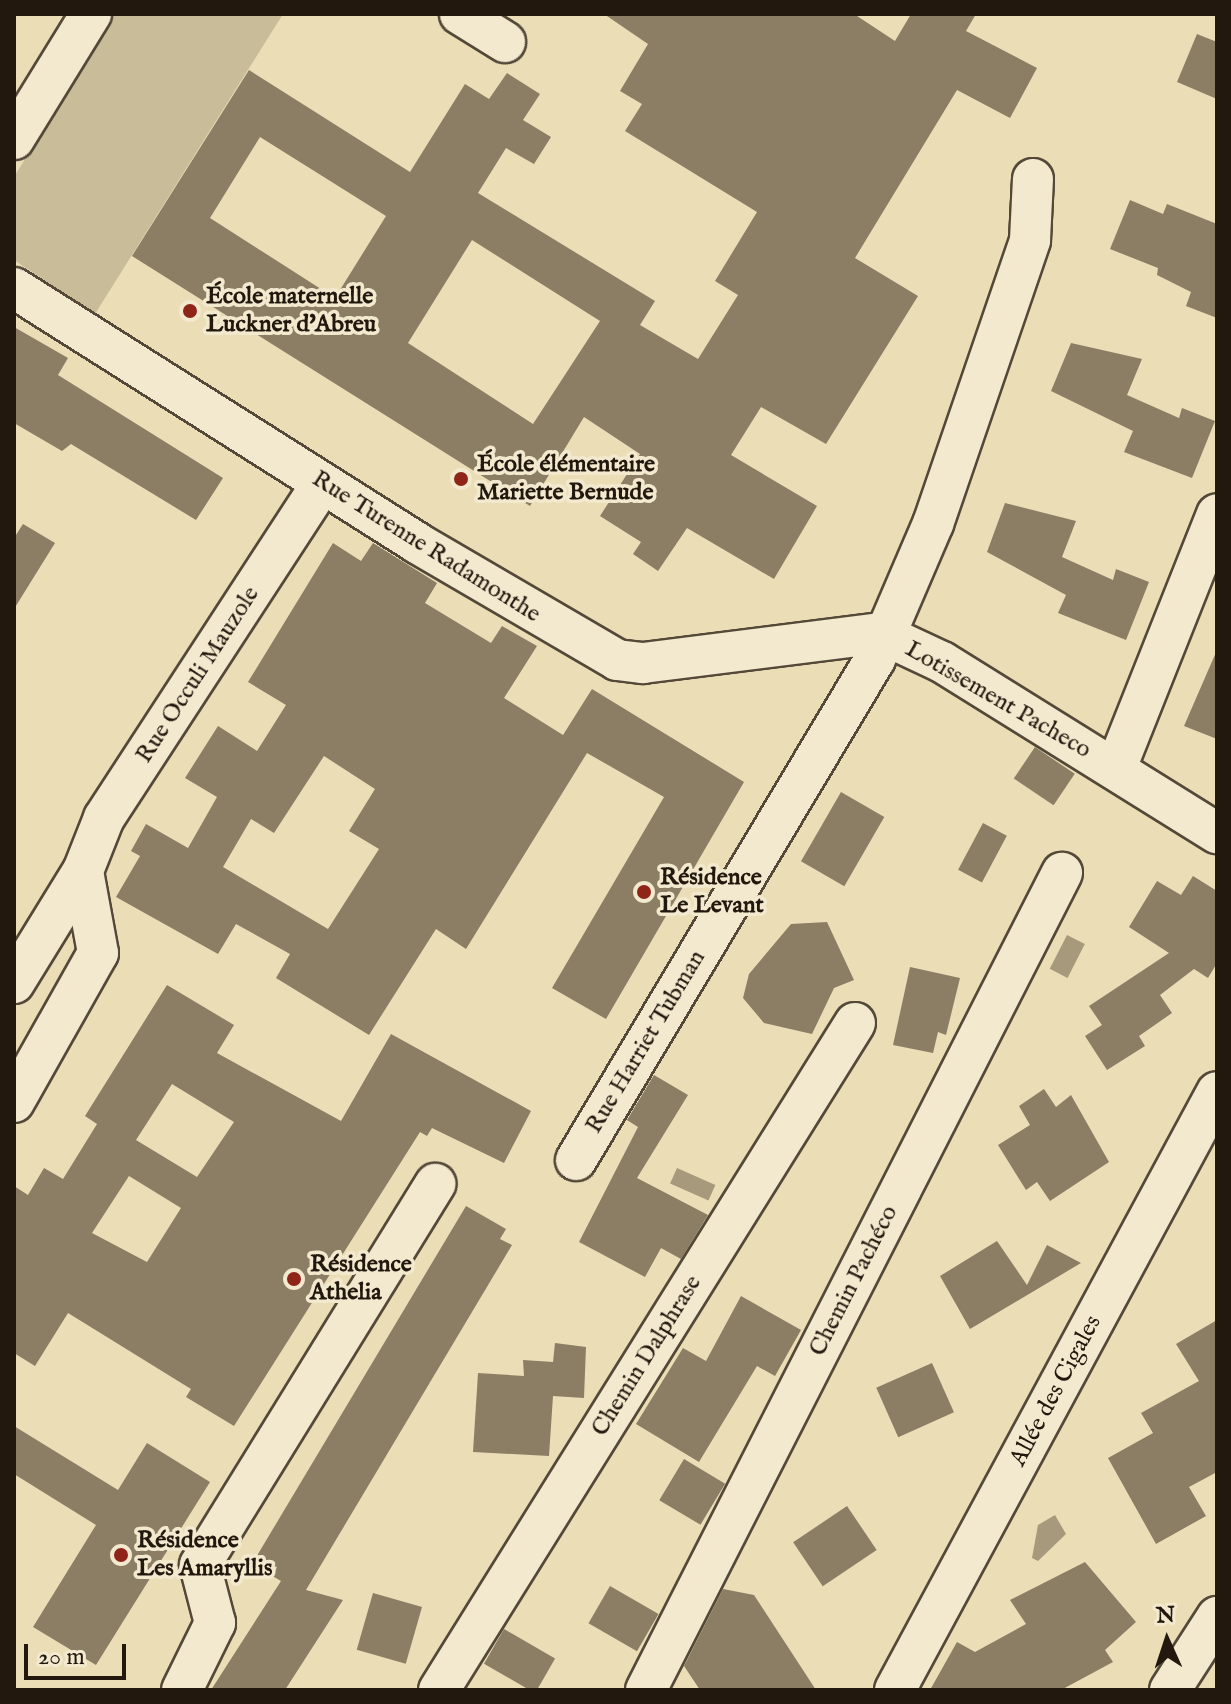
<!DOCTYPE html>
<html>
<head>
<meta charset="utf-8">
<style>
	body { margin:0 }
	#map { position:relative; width:1231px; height:1704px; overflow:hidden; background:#ebddb5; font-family:"IM FELL English",serif }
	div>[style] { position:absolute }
	.green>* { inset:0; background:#c9bc99 }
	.water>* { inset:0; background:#a79a7c; transform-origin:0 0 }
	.building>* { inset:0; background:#8b7e65; transform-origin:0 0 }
	.roads { filter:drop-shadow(2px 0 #544938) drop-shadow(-2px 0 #544938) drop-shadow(0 2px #544938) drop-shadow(0 -2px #544938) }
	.minor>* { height:40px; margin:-20px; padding:0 20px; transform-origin:20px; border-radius:20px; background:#f2e9cf }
	.dots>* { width:22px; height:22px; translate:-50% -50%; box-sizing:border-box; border:4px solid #f2e9cf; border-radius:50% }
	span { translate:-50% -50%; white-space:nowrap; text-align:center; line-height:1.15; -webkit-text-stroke:7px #f2e9cf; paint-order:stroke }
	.poi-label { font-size:24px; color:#22180e; font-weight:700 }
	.left { translate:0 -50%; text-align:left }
	.street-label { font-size:24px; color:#22180e }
	.frame { position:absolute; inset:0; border:16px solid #22180e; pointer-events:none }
	.north { position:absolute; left:1127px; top:1600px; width:80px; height:80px; -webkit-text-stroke:6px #f2e9cf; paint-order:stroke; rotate:357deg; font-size:22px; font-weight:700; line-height:32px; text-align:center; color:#22180e }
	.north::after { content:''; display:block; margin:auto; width:28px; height:36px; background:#22180e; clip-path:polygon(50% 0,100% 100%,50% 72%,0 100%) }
	.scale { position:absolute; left:24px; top:1644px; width:102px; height:36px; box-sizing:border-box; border:4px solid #22180e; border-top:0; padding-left:10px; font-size:24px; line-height:28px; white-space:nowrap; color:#22180e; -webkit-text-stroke:6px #f2e9cf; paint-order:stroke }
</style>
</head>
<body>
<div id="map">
	<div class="green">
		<div style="clip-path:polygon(114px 14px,283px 14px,95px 314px,14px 260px,14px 177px)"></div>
	</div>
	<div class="water">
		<div style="left:1067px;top:935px;width:20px;height:38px;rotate:27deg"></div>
		<div style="left:677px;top:1168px;width:42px;height:17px;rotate:24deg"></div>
		<div style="clip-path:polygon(1055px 1515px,1066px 1534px,1038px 1561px,1032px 1558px,1038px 1525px)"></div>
	</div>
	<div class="building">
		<div style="clip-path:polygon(evenodd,604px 14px,854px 14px,895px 41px,911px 14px,976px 14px,966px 31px,1037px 68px,1010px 118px,957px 90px,855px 258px,918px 296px,826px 444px,761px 407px,731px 455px,817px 506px,774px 579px,687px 528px,658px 571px,633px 554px,641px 542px,600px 516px,640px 454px,584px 417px,530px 506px,132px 256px,249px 70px,410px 172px,465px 84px,489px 99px,507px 73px,540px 94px,523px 120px,551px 137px,534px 164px,506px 148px,478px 193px,655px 301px,640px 325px,698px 359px,738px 295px,715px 281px,757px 212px,625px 131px,642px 104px,620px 91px,648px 44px,604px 14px,260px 137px,386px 216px,335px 298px,210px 218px,260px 137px,604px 14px,472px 240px,600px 321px,533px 424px,408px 343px,472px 240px)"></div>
		<div style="clip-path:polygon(1197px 34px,1217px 42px,1217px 99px,1177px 82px)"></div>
		<div style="clip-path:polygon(1130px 200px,1163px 214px,1167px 204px,1217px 224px,1217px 318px,1186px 306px,1191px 292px,1157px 275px,1158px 268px,1110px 249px)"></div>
		<div style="clip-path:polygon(14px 327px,68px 358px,58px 375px,223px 478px,196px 520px,71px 444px,62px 451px,14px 423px)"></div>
		<div style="clip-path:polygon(1071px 343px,1142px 359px,1127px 395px,1179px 418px,1182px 408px,1215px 421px,1192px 478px,1124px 452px,1133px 431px,1051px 391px)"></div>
		<div style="clip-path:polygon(1005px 503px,1076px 521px,1062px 557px,1113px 580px,1116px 569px,1149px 582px,1126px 640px,1058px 613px,1066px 595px,987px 552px)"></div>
		<div style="clip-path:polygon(23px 524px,55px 543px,14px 609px,14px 538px)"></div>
		<div style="clip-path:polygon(evenodd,333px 543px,361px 561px,373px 543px,437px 583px,425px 603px,491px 643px,502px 626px,537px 646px,504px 698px,563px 735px,592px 689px,744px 782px,606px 1019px,552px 988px,664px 797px,587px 753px,466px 949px,436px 929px,369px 1035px,276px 978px,290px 954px,236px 924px,218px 954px,116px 897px,140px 856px,131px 851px,146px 824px,188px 848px,217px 797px,185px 778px,218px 726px,257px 751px,286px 705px,248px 682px,333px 543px,324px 756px,375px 789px,349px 831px,379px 849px,328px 929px,223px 867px,251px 819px,274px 833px,324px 756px)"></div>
		<div style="clip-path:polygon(1217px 650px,1217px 739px,1184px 726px)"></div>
		<div style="left:1035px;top:747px;width:48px;height:38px;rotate:34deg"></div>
		<div style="left:841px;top:792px;width:50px;height:80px;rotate:30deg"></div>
		<div style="left:983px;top:823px;width:27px;height:53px;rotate:28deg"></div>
		<div style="clip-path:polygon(1193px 876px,1217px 891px,1217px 963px,1208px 978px,1194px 969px,1160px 995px,1172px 1013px,1139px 1036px,1145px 1046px,1107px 1070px,1085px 1036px,1102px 1025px,1089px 1006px,1169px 953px,1129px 927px,1157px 881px,1181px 895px)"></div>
		<div style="clip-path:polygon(827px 922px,854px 980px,834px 988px,812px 1034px,764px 1023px,743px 998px,749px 974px,791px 924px)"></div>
		<div style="clip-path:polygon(910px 967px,960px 978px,946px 1035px,938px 1032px,933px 1053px,893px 1045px)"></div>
		<div style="clip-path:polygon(evenodd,167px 985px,234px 1025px,217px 1053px,341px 1121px,391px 1034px,531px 1111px,504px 1163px,432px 1128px,427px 1136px,420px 1132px,234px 1426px,186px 1397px,191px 1389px,68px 1313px,35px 1366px,14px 1353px,14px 1186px,28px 1195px,44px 1168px,63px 1179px,97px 1124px,85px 1116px,167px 985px,172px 1084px,234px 1122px,197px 1177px,136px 1140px,172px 1084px,167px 985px,129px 1176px,181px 1208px,147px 1262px,92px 1233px,129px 1176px)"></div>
		<div style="clip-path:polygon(654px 1075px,688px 1095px,637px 1178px,708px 1215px,681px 1259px,661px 1248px,645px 1277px,579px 1242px,638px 1127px,627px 1120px)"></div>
		<div style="clip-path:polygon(1044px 1089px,1056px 1107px,1071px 1095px,1109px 1162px,1050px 1201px,1037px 1182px,1026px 1190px,998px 1145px,1030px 1125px,1019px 1106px)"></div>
		<div style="clip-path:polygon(466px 1206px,506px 1229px,500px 1239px,512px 1245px,306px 1590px,343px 1600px,285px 1690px,211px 1690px,281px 1581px,252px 1564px)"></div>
		<div style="clip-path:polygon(997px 1241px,1027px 1285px,1047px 1245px,1081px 1263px,970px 1329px,940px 1276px)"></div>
		<div style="clip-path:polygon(741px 1296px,801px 1330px,775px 1376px,757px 1366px,699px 1462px,636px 1424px,683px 1348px,706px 1361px)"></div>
		<div style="clip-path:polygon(1217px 1320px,1217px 1472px,1189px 1487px,1206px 1516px,1156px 1544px,1108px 1458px,1153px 1433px,1141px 1413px,1199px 1381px,1176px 1344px)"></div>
		<div style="clip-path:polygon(555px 1343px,586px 1347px,584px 1398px,553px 1396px,549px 1456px,473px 1452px,478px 1373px,524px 1376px,523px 1360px,553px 1362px)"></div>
		<div style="left:932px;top:1363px;width:54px;height:61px;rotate:66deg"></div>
		<div style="clip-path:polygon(14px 1426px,118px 1490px,147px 1443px,210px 1482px,96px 1665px,33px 1627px,96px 1525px,14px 1474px)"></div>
		<div style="left:684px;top:1459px;width:48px;height:48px;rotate:31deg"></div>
		<div style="left:847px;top:1506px;width:53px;height:65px;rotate:56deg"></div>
		<div style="clip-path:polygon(1085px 1562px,1136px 1622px,1105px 1650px,1113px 1662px,1061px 1690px,930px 1690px,957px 1642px,975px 1652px,1026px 1624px,1010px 1600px)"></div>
		<div style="left:610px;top:1586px;width:56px;height:43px;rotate:30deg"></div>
		<div style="clip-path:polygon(723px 1589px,754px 1595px,816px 1690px,700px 1690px,684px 1666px)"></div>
		<div style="left:373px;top:1593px;width:51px;height:59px;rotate:16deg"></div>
		<div style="left:504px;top:1629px;width:59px;height:40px;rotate:30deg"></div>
	</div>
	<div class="roads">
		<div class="minor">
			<div style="left:460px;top:14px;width:53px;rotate:31.9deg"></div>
			<div style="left:14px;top:139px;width:147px;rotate:-58.4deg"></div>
			<div style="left:14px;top:288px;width:477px;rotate:32.3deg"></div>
			<div style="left:417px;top:543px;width:232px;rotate:30.3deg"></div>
			<div style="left:617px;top:660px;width:26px;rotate:7deg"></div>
			<div style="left:643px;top:663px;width:239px;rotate:-7.2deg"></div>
			<div style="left:880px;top:633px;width:68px;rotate:25.1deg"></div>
			<div style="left:942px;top:662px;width:324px;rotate:31.9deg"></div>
			<div style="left:1116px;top:768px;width:273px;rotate:-68.3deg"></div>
			<div style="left:14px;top:983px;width:132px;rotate:-58.4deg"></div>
			<div style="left:83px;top:871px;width:57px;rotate:-68.4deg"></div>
			<div style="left:104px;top:818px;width:399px;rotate:-56.9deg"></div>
			<div style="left:14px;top:1102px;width:171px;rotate:-60.6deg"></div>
			<div style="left:98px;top:953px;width:83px;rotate:-100.4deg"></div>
			<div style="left:576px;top:1160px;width:583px;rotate:-59.17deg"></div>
			<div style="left:875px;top:659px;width:147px;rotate:-66.8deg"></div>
			<div style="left:933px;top:524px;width:300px;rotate:-71.1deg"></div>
			<div style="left:1030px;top:240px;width:61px;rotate:-87.2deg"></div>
			<div style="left:182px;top:1690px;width:75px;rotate:-63.8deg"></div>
			<div style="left:215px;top:1623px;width:60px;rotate:-104.5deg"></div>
			<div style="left:200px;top:1565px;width:448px;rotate:-58.3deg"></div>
			<div style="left:439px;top:1690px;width:786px;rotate:-58.05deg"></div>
			<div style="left:646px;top:1690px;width:917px;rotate:-63.02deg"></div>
			<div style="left:895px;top:1690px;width:679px;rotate:-61.7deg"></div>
			<div style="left:1170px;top:1690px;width:87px;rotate:-57.2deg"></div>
		</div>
	</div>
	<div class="dots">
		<div style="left:190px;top:311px;background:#8f2418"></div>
		<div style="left:461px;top:479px;background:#8f2418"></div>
		<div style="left:644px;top:892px;background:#8f2418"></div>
		<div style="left:294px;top:1279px;background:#8f2418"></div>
		<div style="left:121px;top:1555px;background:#8f2418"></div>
	</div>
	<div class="poi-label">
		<span class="left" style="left:206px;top:311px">École maternelle<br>Luckner d'Abreu</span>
		<span class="left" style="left:477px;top:479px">École élémentaire<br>Mariette Bernude</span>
		<span class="left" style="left:660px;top:892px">Résidence<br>Le Levant</span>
		<span class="left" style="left:310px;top:1279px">Résidence<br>Athelia</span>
		<span class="left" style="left:137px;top:1555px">Résidence<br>Les Amaryllis</span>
	</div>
	<div class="street-label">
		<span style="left:426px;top:547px;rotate:32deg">Rue Turenne Radamonthe</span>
		<span style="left:198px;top:675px;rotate:-57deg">Rue Occuli Mauzole</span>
		<span style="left:998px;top:700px;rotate:30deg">Lotissement Pacheco</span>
		<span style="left:646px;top:1042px;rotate:-59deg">Rue Harriet Tubman</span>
		<span style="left:854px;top:1281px;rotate:-63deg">Chemin Pachéco</span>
		<span style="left:647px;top:1356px;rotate:-58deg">Chemin Dalphrase</span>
		<span style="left:1056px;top:1391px;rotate:-62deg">Allée des Cigales</span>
	</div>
	<div class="frame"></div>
	<div class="north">N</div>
	<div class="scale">20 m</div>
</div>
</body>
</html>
